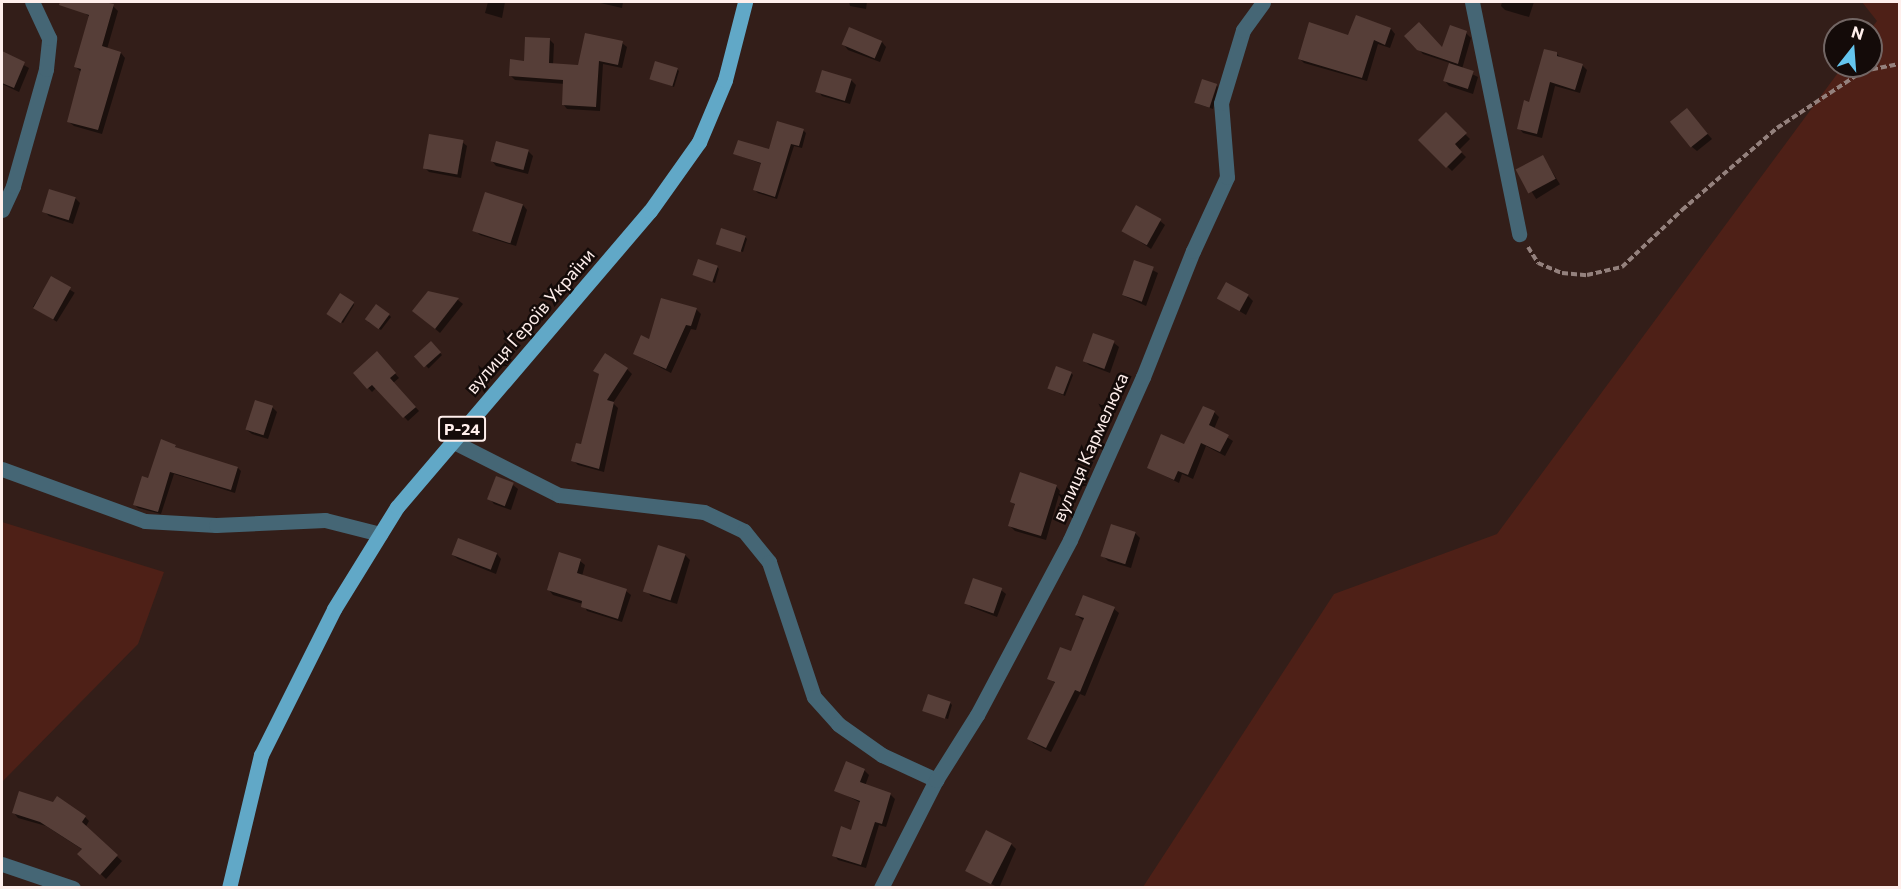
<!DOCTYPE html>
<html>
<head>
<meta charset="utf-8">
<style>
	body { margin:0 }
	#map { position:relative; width:1901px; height:889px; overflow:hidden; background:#331e19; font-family:Commissioner,sans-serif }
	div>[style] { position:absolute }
	.green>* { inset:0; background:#4e2017 }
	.shadow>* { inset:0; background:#0007; transform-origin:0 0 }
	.building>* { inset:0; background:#563e38; transform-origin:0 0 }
	.path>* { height:4px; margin-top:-2px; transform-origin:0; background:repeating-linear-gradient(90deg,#94817d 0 6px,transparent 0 9px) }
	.minor>* { height:15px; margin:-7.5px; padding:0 7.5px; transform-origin:7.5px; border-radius:7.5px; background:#456675 }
	.primary>* { height:15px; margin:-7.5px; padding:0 7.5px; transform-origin:7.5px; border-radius:7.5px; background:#61a8c7 }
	span { translate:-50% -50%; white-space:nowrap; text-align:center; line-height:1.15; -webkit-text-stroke:5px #140b09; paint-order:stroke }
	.shield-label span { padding:2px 4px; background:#140b09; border:2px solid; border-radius:4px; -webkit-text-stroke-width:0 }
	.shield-label { font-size:16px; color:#ffefec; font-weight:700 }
	.street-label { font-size:18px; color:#ffefec }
	.frame { position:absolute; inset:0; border:3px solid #ffefec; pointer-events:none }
	.north { position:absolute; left:1823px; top:18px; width:60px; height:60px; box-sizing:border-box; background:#140b09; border:2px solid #726664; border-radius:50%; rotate:17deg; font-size:16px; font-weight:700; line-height:24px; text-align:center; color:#ffefec }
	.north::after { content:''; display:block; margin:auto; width:21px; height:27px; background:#64c5ee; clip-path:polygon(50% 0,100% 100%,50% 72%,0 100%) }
</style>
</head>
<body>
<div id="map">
	<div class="green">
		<div style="clip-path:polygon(1862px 2px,1900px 2px,1899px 887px,1143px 887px,1334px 594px,1497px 534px,1843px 66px,1871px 66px,1870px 30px,1877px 21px)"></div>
		<div style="clip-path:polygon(2px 522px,164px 572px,138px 644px,2px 782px)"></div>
	</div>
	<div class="shadow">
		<div style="clip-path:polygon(86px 2px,99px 2px,113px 6px,118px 11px,107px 49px,121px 53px,125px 58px,102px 134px,74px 126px,69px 122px,82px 73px,76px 67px,90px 17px,83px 12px)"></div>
		<div style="clip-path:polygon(488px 2px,505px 2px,502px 18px,485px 13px)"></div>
		<div style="clip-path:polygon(596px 2px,623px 2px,622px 8px)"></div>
		<div style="clip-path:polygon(849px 2px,867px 2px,866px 9px,850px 6px)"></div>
		<div style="clip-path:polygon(1502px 2px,1534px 2px,1529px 17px,1505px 10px,1501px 6px)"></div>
		<div style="clip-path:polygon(1357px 16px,1391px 29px,1395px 34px,1390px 48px,1378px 44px,1367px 81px,1304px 63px,1299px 58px,1349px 37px)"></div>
		<div style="clip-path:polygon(1466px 33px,1471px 38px,1462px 69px,1478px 77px,1473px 94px,1449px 86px,1445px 81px,1450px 63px,1423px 54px,1406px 36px,1443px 49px)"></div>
		<div style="clip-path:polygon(549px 39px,554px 44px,553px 65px,579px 67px,622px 43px,627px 47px,622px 68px,603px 64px,600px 111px,567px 109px,563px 104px,565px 84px,515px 80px,510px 75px)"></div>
		<div style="clip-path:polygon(882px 42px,886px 47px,880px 62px,848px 50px,844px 45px)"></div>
		<div style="clip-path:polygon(2px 53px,29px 68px,19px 92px,2px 84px)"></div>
		<div style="clip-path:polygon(1557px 54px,1562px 59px,1582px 65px,1587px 70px,1580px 93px,1555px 86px,1542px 138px,1523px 133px,1519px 128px)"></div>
		<div style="clip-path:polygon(677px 69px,679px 71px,674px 87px,651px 78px)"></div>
		<div style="clip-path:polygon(851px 80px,856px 85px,850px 104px,822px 96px,818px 91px)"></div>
		<div style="clip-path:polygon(1216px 85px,1218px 87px,1213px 109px,1198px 104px,1196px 102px)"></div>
		<div style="clip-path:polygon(1446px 115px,1470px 139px,1459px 150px,1466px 157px,1452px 171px,1420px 140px)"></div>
		<div style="clip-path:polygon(1691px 115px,1712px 139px,1697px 151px,1692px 147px)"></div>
		<div style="clip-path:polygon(803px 130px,806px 133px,802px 148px,794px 146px,777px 199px,758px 193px,755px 190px,762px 164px,735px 154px,770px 151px)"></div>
		<div style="clip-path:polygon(462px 142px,467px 146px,461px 178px,429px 172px,425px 168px)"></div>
		<div style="clip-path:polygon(528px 151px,533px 156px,528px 174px,496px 166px,492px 161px)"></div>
		<div style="left:1543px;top:157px;width:32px;height:28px;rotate:58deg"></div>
		<div style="clip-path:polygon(75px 198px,80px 203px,73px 224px,49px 216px,44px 211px)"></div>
		<div style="clip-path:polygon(523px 205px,527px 210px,516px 246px,480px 235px,475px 230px)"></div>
		<div style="clip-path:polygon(1160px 221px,1165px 225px,1151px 249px,1124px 231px)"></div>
		<div style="clip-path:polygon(745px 237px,747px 239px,743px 252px,718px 243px)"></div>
		<div style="clip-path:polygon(1135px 261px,1158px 273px,1146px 306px,1122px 295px)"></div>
		<div style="clip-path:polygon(717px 267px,719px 269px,715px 283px,695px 275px)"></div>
		<div style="left:51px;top:278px;width:28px;height:34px;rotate:32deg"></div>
		<div style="clip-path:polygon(429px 293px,458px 300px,463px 304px,440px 333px,419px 315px)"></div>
		<div style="clip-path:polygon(1248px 296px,1253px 301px,1246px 315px,1219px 299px)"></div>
		<div style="clip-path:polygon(353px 303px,354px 305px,343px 323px,330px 315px)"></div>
		<div style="clip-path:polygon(696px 309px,701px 314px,696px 330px,691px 329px,671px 373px,634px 354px)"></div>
		<div style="clip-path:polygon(389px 315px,391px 317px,381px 330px,368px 322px)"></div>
		<div style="clip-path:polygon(1094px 335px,1114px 343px,1119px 347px,1110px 373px,1089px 365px,1084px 360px)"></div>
		<div style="left:430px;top:343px;width:17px;height:19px;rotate:45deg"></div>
		<div style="clip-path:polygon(377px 353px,399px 378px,393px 383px,419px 411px,408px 421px,377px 387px,372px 392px,355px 374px)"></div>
		<div style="clip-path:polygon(627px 369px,632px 374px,613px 403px,618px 408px,604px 472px,578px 465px,573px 460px,582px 446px,601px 376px,595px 370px)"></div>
		<div style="clip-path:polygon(1071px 373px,1073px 375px,1065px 396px,1052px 390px)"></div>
		<div style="clip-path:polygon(272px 407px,277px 412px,268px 439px,252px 434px,247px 430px)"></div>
		<div style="clip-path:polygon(1214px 412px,1219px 417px,1214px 429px,1233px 441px,1225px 456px,1206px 446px,1193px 479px,1182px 474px,1179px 483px,1149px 468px,1185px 445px)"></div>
		<div style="clip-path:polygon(175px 446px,178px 450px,238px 468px,241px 471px,235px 493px,174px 474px,161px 514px,138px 508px,135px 505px,149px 480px)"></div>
		<div style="clip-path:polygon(513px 485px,518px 489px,511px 510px,494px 504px,490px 499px)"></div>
		<div style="clip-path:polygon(1056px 486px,1060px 491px,1046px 540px,1015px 531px,1010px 526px,1016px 506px,1012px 502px)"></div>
		<div style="clip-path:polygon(1135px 533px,1140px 538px,1131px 568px,1108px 561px,1103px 556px)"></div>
		<div style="clip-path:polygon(459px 540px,497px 554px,501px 559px,496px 574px,458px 559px,453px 555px)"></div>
		<div style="clip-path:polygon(685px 555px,690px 560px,677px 604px,651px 596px,646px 591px)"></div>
		<div style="clip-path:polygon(580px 561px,585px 565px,582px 576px,626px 591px,631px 595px,622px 622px,587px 611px,583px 604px,553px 595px,549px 590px)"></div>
		<div style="clip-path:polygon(1001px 590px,1006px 594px,997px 617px,971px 607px,966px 602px)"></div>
		<div style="clip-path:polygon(1114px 609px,1119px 613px,1085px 696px,1080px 694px,1051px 752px,1033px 743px,1029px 738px,1056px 684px,1049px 678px,1072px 653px,1084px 621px,1076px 615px)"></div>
		<div style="clip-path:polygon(950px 703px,952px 705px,948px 719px,927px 712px)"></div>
		<div style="clip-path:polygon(864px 770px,869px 775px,865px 786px,890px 794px,895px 799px,886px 827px,879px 825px,866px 868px,838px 860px,834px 855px,852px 832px,861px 803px,836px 790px)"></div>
		<div style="clip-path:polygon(14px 813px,85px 817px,89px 821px,85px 828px,122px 861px,106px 879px,80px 854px,83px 850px,46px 826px,18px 818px)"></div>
		<div style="clip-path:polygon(1011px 844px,1016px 849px,999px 888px,968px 872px)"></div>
	</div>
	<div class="building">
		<div style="clip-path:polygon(60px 2px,104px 2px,114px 4px,102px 46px,121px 52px,98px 130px,67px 122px,81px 69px,74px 67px,89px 15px,59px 5px)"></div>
		<div style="clip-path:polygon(1356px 15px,1391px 28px,1385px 45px,1374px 40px,1362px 78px,1298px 59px,1309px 22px,1348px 35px)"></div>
		<div style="clip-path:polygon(1419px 22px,1442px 47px,1450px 25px,1467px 31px,1458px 64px,1417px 50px,1404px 36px)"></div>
		<div style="left:849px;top:27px;width:36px;height:19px;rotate:23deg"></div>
		<div style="clip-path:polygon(585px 33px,623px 41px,618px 65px,599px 61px,596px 107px,562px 105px,563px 80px,509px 76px,510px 59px,524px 61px,525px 37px,550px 38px,549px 63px,578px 65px)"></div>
		<div style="clip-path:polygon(1544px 49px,1557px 52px,1557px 56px,1583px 64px,1575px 90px,1550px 82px,1537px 134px,1517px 129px,1524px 100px,1529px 102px)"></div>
		<div style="clip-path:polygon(2px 51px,25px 62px,14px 88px,2px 83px)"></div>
		<div style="left:655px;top:61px;width:24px;height:19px;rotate:17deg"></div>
		<div style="left:1449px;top:63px;width:26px;height:19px;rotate:18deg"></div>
		<div style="left:822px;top:70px;width:31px;height:23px;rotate:17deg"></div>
		<div style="left:1202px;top:79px;width:16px;height:25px;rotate:18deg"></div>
		<div style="left:1687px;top:108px;width:33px;height:22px;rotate:51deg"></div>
		<div style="clip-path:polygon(1446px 112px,1467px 133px,1455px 144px,1462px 152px,1446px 168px,1418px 140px)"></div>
		<div style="clip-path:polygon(777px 121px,804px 129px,799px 146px,791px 144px,775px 197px,753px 190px,761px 163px,733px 154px,738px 140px,769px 149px)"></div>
		<div style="left:429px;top:134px;width:35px;height:35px;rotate:10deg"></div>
		<div style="left:496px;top:141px;width:34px;height:21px;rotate:15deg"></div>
		<div style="left:1543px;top:155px;width:27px;height:31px;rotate:62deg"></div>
		<div style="left:49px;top:189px;width:28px;height:24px;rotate:17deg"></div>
		<div style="left:485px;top:192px;width:40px;height:41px;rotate:18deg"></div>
		<div style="left:1136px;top:205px;width:29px;height:30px;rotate:29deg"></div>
		<div style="left:721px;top:228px;width:26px;height:17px;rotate:18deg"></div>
		<div style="left:698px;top:259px;width:21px;height:17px;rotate:19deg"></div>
		<div style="left:1134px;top:260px;width:21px;height:37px;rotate:19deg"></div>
		<div style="left:51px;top:276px;width:23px;height:37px;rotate:29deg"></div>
		<div style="left:1226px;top:282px;width:26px;height:19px;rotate:29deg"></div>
		<div style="clip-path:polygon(428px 291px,459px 298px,435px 329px,412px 311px)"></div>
		<div style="left:340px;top:293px;width:17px;height:25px;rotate:33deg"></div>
		<div style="clip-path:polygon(661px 298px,697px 308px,691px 326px,686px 325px,666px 369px,633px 354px,641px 335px,649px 339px)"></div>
		<div style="left:376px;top:304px;width:17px;height:19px;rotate:36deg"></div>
		<div style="left:1093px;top:333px;width:23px;height:30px;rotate:20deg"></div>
		<div style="left:431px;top:341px;width:15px;height:23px;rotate:48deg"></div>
		<div style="clip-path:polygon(377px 351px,396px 373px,390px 378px,416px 407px,403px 418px,372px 385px,367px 389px,353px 373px)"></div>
		<div style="clip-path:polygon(605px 353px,628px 368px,607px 400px,614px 402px,599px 469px,571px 461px,576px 443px,581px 444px,599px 374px,593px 371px)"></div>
		<div style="left:1056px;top:366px;width:17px;height:24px;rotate:21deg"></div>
		<div style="left:255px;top:400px;width:19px;height:31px;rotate:18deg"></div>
		<div style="clip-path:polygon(1203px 406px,1215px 411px,1209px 425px,1229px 435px,1220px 452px,1201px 443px,1188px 475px,1178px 471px,1174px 480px,1147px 468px,1161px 434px,1184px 444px)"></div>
		<div style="clip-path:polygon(161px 439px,176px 445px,175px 447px,238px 467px,231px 490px,170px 472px,158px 512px,133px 505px,142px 476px,148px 478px)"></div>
		<div style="clip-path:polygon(1020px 472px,1057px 485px,1041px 536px,1008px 526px,1015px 504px,1010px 502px)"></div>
		<div style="left:496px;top:476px;width:19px;height:25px;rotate:21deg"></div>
		<div style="left:1111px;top:524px;width:26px;height:34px;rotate:18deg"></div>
		<div style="left:458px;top:538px;width:42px;height:18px;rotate:21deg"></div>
		<div style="left:658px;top:545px;width:29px;height:49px;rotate:18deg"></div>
		<div style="clip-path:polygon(559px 552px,581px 559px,577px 573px,627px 589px,618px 619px,581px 607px,582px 601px,547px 590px)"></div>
		<div style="left:973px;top:578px;width:31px;height:27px;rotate:19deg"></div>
		<div style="clip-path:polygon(1083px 595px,1115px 607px,1080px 692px,1075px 690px,1046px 748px,1027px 739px,1055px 682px,1047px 679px,1060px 647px,1071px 651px,1084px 618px,1075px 615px)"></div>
		<div style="left:928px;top:694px;width:24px;height:18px;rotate:19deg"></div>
		<div style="clip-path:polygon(846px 761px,865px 769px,860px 782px,891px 793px,882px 824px,875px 822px,861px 865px,832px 856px,841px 826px,851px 830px,860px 801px,834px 791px)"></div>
		<div style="clip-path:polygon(19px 791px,53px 802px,57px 796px,86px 816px,82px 822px,118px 855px,100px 875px,77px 854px,82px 849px,40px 822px,12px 813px)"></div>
		<div style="left:986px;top:830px;width:29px;height:46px;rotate:27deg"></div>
	</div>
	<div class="path">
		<div style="left:1528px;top:247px;width:19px;rotate:58deg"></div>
		<div style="left:1538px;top:263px;width:26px;rotate:23deg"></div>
		<div style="left:1562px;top:273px;width:25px;rotate:5deg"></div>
		<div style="left:1587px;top:275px;width:36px;rotate:-13deg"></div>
		<div style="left:1622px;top:267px;width:83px;rotate:-43.5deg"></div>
		<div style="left:1682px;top:210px;width:125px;rotate:-40.8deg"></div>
		<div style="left:1777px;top:128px;width:103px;rotate:-33.5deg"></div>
		<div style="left:1863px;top:71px;width:38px;rotate:-11deg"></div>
	</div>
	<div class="minor">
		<div style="left:1472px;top:2px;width:237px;rotate:78.5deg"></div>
		<div style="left:2px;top:210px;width:26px;rotate:-65deg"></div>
		<div style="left:13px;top:186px;width:122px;rotate:-74.2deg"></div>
		<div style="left:46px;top:69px;width:31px;rotate:-84deg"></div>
		<div style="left:49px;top:38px;width:40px;rotate:-115deg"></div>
		<div style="left:452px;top:441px;width:120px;rotate:26.8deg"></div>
		<div style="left:559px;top:495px;width:146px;rotate:6.7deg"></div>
		<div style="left:704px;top:512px;width:44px;rotate:25.4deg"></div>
		<div style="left:744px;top:531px;width:40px;rotate:51deg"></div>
		<div style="left:769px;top:562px;width:142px;rotate:71.6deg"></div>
		<div style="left:814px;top:697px;width:36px;rotate:48deg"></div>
		<div style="left:838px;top:724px;width:54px;rotate:35.2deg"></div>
		<div style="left:882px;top:755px;width:60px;rotate:24.8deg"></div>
		<div style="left:2px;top:469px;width:152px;rotate:20deg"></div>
		<div style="left:145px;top:521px;width:71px;rotate:3.2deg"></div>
		<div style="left:216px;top:525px;width:109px;rotate:-2.6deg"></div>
		<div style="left:325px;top:520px;width:57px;rotate:14.3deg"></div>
		<div style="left:2px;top:864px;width:75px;rotate:18.7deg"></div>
		<div style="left:881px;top:888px;width:121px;rotate:-63deg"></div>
		<div style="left:936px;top:780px;width:77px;rotate:-57.8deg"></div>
		<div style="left:977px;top:715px;width:198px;rotate:-62deg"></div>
		<div style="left:1070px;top:540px;width:179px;rotate:-65.9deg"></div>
		<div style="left:1143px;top:377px;width:136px;rotate:-68.4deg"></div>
		<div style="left:1193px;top:251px;width:81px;rotate:-65.3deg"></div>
		<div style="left:1227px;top:177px;width:74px;rotate:-94.6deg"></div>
		<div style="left:1221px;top:103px;width:76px;rotate:-73.2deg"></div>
		<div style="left:1243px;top:30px;width:34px;rotate:-54deg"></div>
	</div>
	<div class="primary">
		<div style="left:229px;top:888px;width:137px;rotate:-76.5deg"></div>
		<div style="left:261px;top:755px;width:163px;rotate:-63.4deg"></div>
		<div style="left:334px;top:609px;width:120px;rotate:-58.3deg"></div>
		<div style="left:397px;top:507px;width:389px;rotate:-49.5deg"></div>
		<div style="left:650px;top:211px;width:85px;rotate:-54.6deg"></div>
		<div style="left:699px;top:142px;width:67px;rotate:-67.2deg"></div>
		<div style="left:725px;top:80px;width:81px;rotate:-75.6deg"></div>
	</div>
	<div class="shield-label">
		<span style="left:462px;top:429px">Р-24</span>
	</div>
	<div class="street-label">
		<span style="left:530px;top:321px;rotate:-49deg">вулиця Героїв України</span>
		<span style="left:1090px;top:447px;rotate:-66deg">вулиця Кармелюка</span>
	</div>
	<div class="frame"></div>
	<div class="north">N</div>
</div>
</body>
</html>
